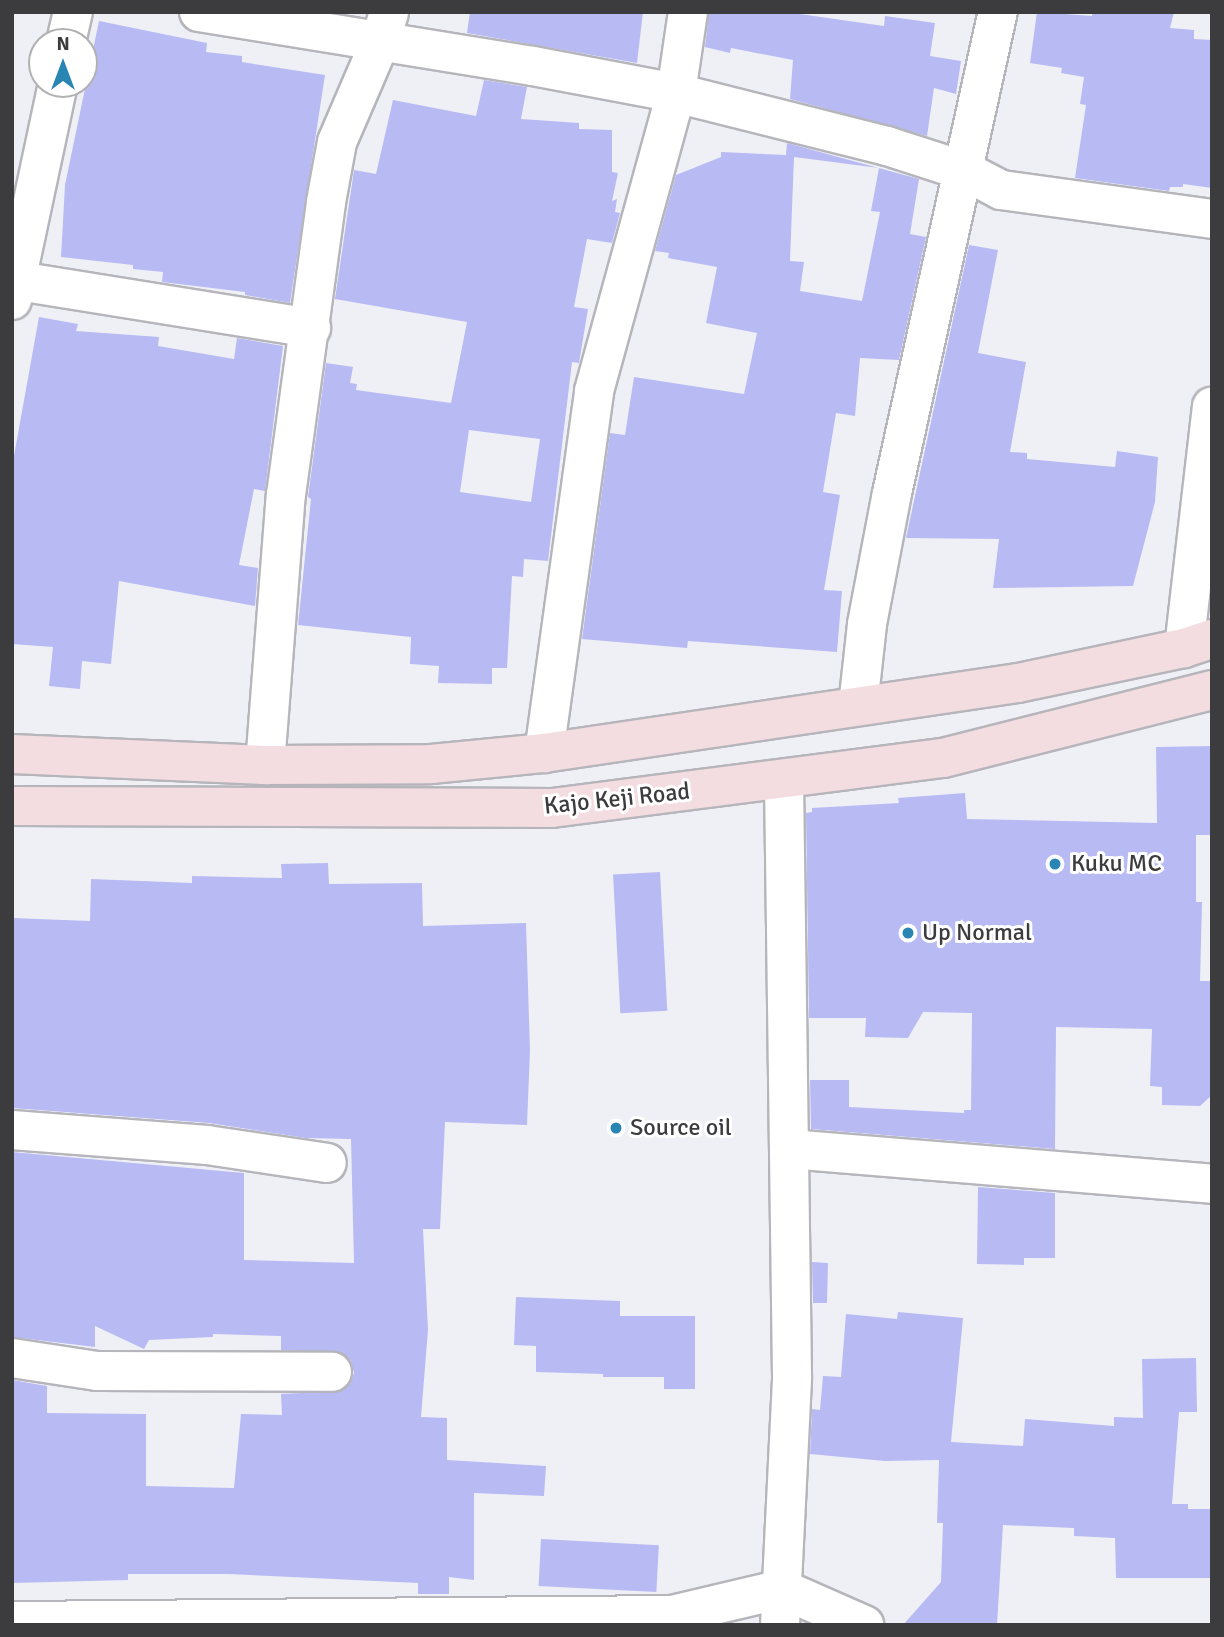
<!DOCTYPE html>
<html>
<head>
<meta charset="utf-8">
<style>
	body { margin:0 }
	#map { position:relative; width:1224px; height:1637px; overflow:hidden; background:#eff0f6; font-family:Signika,sans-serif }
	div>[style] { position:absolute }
	.building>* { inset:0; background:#b8baf4; transform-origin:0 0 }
	.roads { filter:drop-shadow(2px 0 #b5b5bb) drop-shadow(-2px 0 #b5b5bb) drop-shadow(0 2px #b5b5bb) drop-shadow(0 -2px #b5b5bb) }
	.street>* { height:38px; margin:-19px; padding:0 19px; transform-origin:19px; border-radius:19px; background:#fff }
	.secondary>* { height:38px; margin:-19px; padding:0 19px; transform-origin:19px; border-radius:19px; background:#f4dde0 }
	.dots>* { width:19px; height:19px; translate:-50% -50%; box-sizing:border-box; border:4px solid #fff; border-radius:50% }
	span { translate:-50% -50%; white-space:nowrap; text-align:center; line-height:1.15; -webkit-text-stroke:6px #fff; paint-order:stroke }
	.street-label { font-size:24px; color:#3c3c3e }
	.poi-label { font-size:24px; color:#3c3c3e }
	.left { translate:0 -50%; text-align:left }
	.frame { position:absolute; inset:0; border:14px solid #3c3c3e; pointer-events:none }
	.north { position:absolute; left:28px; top:28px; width:70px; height:70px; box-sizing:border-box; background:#fff; border:2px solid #b1b1b2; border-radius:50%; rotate:0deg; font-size:19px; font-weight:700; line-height:28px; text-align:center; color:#3c3c3e }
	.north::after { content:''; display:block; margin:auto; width:24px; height:32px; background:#2986b2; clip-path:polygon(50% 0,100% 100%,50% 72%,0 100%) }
</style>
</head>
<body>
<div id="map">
	<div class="building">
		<div style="clip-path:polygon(470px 12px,643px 12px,637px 63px,467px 33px)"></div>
		<div style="clip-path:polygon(709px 12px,786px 12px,884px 26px,885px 16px,935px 23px,930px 56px,961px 61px,956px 94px,934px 88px,927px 136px,790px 99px,793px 60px,731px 48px,730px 53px,705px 47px)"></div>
		<div style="clip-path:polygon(1037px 12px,1092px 16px,1092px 12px,1174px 12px,1170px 28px,1194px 30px,1194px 39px,1212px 40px,1212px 188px,1183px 184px,1183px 187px,1170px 187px,1169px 191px,1075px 178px,1086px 105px,1080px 104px,1084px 77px,1061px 73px,1062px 68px,1030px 63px)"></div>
		<div style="clip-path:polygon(99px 21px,207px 43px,206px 52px,242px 56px,242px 62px,325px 75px,290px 303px,245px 295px,245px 292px,162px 282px,163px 272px,133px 269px,133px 265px,61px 257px,65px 185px)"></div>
		<div style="clip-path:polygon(evenodd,484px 80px,527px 87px,521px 119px,579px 123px,579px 129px,612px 130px,612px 172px,618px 173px,612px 201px,617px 199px,615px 212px,620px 213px,612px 243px,587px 239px,574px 307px,588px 309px,579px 363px,572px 362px,548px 561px,524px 559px,523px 577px,512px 576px,507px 668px,492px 668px,492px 684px,438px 683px,439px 666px,410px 664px,411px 637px,298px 625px,311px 499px,308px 497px,326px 363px,353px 367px,350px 383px,357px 384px,356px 390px,451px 403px,467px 322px,335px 299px,354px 170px,376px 174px,393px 100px,476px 116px,484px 80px,469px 430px,540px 439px,531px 502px,460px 492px,469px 430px)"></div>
		<div style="clip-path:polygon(evenodd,787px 143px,919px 179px,910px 234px,926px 237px,899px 360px,860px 358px,855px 416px,836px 413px,823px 492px,840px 495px,824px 590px,842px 591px,837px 652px,688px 641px,687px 648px,582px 639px,610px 433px,625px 435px,634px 377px,744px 394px,757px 333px,706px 323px,717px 267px,668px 258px,669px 253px,655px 251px,676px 175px,721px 157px,721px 152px,786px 155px,787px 143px,794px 157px,879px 168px,871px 211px,880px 212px,862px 301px,800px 291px,804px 262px,790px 261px,794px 157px)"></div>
		<div style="clip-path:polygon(969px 245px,998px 250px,978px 353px,1026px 362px,1010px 452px,1027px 453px,1027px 459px,1115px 467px,1117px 451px,1158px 457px,1155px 502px,1133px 586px,993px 588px,999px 539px,906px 538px)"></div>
		<div style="clip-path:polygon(39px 317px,78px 324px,76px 331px,159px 337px,158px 346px,234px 359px,237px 338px,283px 346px,265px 491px,254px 489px,239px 565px,258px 568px,255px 606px,119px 581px,111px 664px,82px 661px,80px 689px,49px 686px,53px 647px,12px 644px,12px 467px)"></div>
		<div style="clip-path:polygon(1212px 746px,1212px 835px,1196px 835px,1196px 902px,1202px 902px,1200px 981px,1212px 981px,1212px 1095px,1200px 1106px,1162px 1105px,1162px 1087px,1150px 1086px,1152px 1029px,1056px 1027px,1055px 1149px,811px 1129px,810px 1080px,849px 1080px,849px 1107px,964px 1113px,964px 1110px,971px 1110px,972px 1013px,923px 1012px,908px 1038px,865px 1037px,866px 1018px,809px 1018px,806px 813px,812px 812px,812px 808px,899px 803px,898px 798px,965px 793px,967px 819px,1157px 823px,1156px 747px)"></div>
		<div style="clip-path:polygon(328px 863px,329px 884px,422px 883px,423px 926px,526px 923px,530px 1050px,527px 1125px,445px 1122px,440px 1229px,423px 1229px,428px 1330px,421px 1417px,447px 1418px,447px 1460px,546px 1466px,544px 1496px,474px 1493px,474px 1580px,449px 1577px,449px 1594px,418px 1594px,418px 1583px,228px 1574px,128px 1574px,128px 1580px,12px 1583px,12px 1380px,47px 1386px,47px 1413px,146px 1414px,146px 1486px,234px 1488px,241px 1414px,282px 1415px,281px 1394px,342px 1391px,350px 1384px,354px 1373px,351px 1361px,342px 1353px,281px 1350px,281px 1336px,213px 1334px,213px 1337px,149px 1340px,144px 1349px,95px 1326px,95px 1347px,12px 1337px,12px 1152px,244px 1173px,244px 1260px,354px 1263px,351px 1139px,306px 1138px,209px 1123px,12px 1108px,12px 918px,90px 921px,91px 879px,192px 883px,192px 876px,282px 878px,281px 864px)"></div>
		<div style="left:660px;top:872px;width:139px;height:47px;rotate:87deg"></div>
		<div style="clip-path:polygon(978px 1187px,1055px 1193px,1055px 1258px,1024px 1258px,1024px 1265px,977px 1264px)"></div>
		<div style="clip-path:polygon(812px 1262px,828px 1263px,827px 1303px,813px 1303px)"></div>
		<div style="clip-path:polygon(516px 1297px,620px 1301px,620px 1316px,695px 1316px,695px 1389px,664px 1389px,664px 1377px,603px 1377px,603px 1374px,536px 1372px,536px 1346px,514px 1345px)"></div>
		<div style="clip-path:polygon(898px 1312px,963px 1318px,951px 1442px,1023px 1446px,1025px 1419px,1114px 1426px,1114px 1417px,1143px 1418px,1142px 1359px,1196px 1358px,1197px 1412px,1179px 1412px,1172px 1504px,1188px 1504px,1188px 1509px,1212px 1509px,1212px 1578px,1116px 1578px,1115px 1538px,1074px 1536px,1074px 1528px,1003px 1525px,997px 1625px,903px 1625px,941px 1582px,943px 1523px,937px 1523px,939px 1460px,885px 1461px,810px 1454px,812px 1409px,820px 1410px,823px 1376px,841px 1377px,846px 1314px,897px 1319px)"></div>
		<div style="left:541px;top:1539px;width:118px;height:47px;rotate:3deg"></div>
	</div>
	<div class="roads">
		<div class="street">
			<div style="left:199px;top:12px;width:338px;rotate:9.2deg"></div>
			<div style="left:533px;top:66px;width:146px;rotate:10.7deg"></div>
			<div style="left:676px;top:93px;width:218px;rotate:14.1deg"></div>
			<div style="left:887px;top:146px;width:82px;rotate:17.8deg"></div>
			<div style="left:965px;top:171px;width:41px;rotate:27.8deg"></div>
			<div style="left:1001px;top:190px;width:213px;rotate:7.8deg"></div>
			<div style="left:66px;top:42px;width:31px;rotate:-77deg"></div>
			<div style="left:12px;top:280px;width:303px;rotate:9.1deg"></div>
			<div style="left:12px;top:300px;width:221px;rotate:-78deg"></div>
			<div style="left:1184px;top:648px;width:243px;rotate:-83.4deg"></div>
			<div style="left:858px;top:706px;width:82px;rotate:-83.7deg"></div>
			<div style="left:867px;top:624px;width:133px;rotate:-79.2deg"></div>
			<div style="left:892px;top:493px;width:493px;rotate:-77.6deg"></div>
			<div style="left:544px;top:753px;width:365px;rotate:-82.1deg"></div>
			<div style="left:594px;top:391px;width:309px;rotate:-74.6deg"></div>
			<div style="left:676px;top:93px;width:82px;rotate:-81.6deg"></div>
			<div style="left:265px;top:765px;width:271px;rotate:-85.6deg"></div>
			<div style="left:286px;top:495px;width:296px;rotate:-82.2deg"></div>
			<div style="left:326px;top:202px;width:61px;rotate:-79.6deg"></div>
			<div style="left:337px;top:142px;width:109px;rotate:-66.7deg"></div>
			<div style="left:380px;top:42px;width:31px;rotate:-73deg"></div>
			<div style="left:12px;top:1130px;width:196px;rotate:4.4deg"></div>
			<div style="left:207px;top:1145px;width:121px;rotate:8.5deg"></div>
			<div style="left:790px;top:1149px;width:423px;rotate:4.7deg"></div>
			<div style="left:12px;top:1358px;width:86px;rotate:8.7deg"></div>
			<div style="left:97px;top:1371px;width:235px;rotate:0.2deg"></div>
			<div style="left:12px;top:1621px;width:660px;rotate:-0.52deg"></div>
			<div style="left:672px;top:1615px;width:113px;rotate:-13.3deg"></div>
			<div style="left:782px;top:1589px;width:90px;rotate:23.7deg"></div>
			<div style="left:780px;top:1625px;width:249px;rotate:-87.2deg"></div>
			<div style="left:792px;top:1376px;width:595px;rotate:-90.77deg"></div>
		</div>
		<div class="secondary">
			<div style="left:12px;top:754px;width:253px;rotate:2.5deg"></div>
			<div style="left:265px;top:765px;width:166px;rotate:-0.3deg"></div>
			<div style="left:431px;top:764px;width:114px;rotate:-5.6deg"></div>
			<div style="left:544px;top:753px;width:479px;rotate:-8.4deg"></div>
			<div style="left:1018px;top:683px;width:170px;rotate:-11.9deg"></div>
			<div style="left:1184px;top:648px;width:29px;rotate:-18deg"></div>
			<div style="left:12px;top:806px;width:540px;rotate:0.21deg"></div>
			<div style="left:552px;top:808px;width:394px;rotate:-7.3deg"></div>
			<div style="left:943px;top:758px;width:277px;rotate:-14.2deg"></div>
		</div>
	</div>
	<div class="dots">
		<div style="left:1055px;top:864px;background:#2986b2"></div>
		<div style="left:908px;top:933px;background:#2986b2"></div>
		<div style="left:616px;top:1128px;background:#2986b2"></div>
	</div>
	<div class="street-label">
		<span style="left:617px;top:799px;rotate:-6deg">Kajo Keji Road</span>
	</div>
	<div class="poi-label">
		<span class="left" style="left:1071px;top:864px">Kuku MC</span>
		<span class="left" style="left:922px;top:933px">Up Normal</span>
		<span class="left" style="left:630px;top:1128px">Source oil</span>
	</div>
	<div class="frame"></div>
	<div class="north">N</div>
</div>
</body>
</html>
